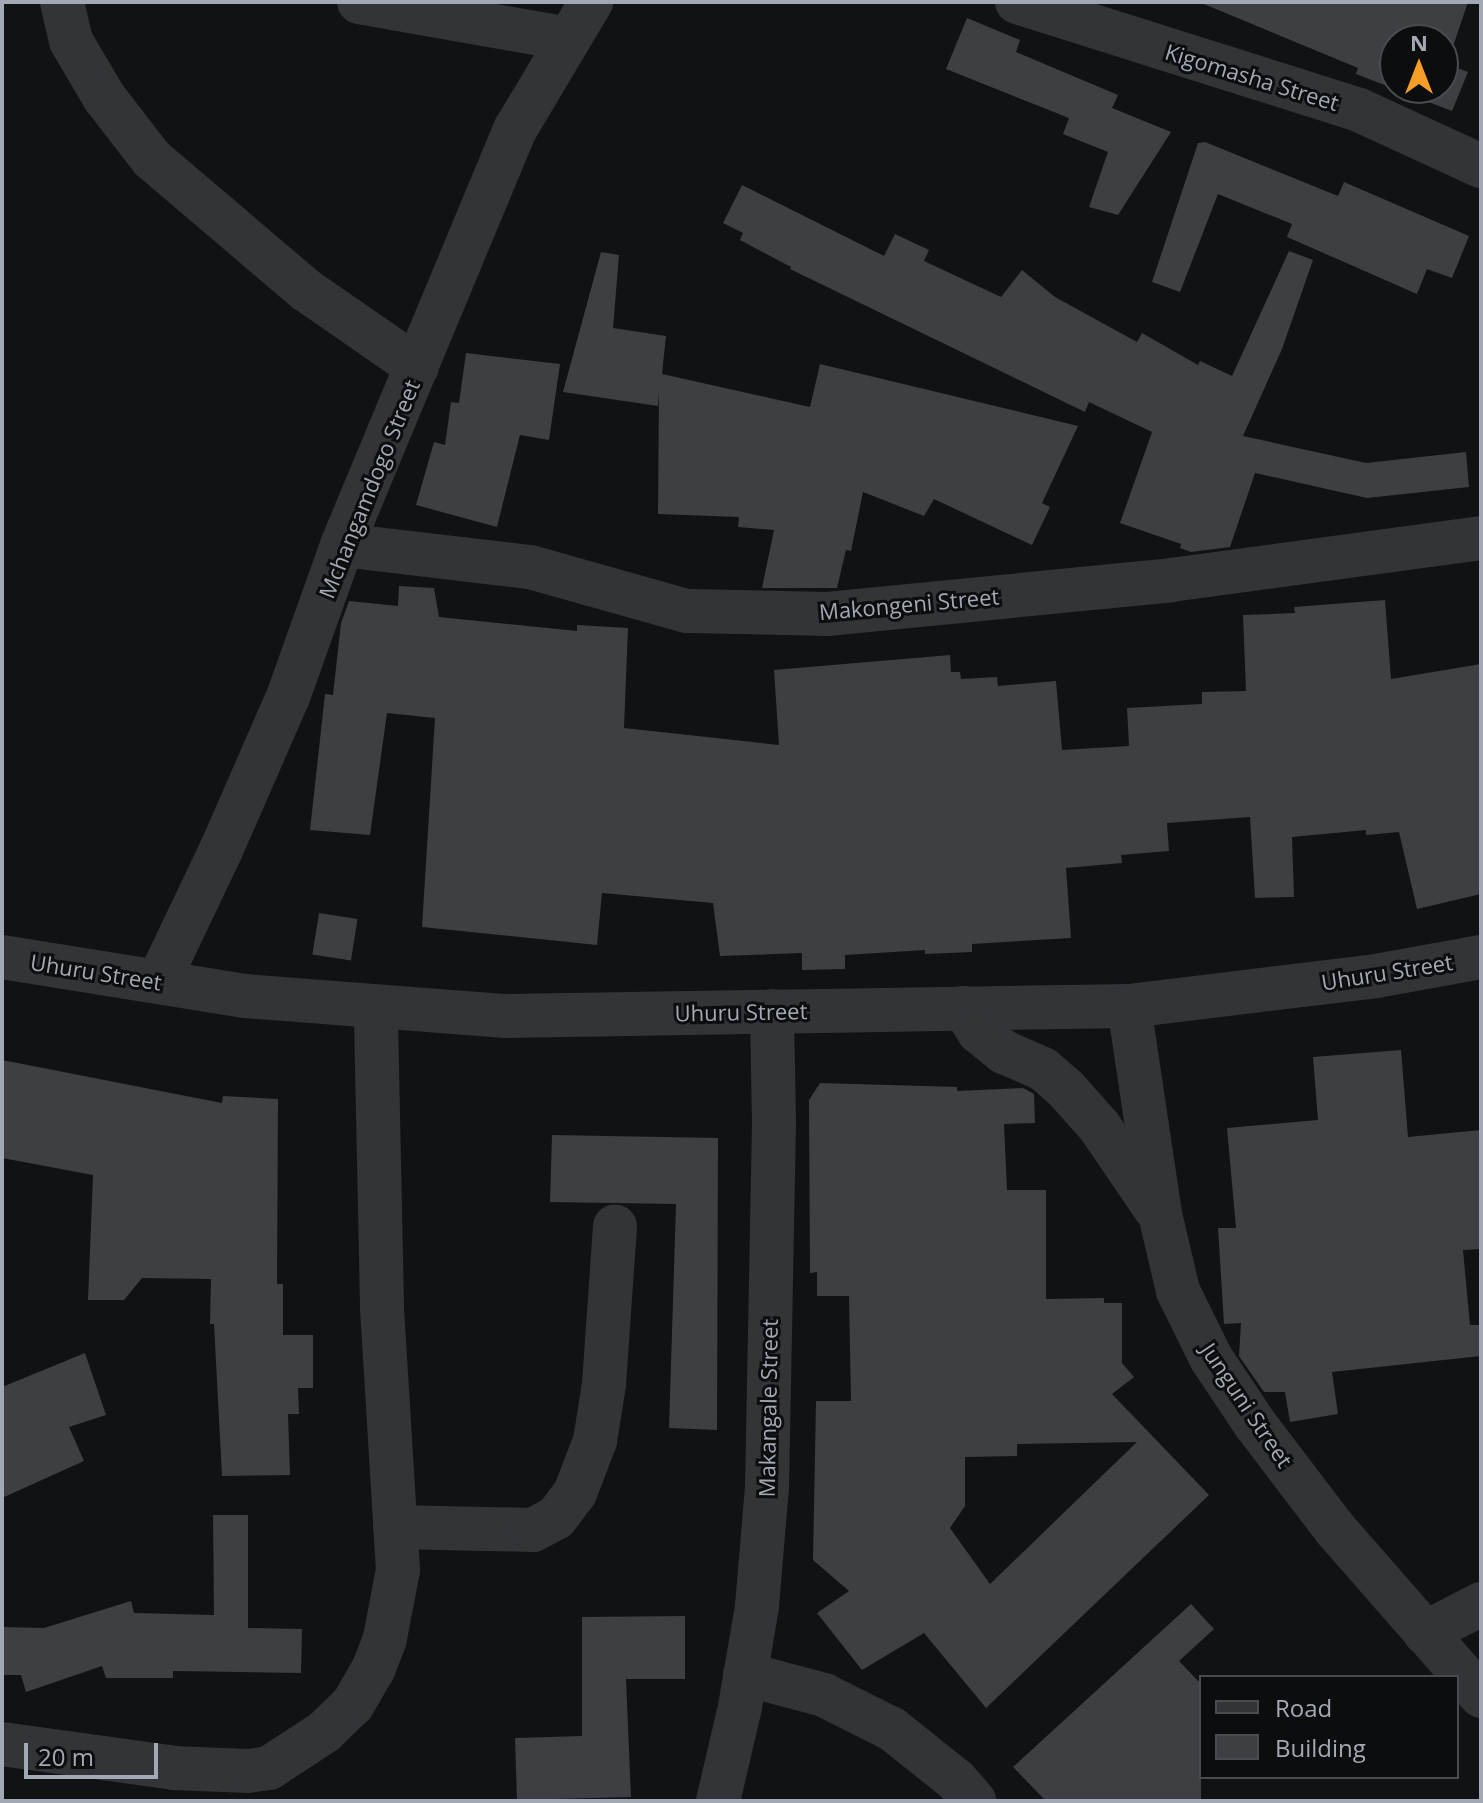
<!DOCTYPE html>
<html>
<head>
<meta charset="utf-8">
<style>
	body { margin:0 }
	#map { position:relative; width:1483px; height:1803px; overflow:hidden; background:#111213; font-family:"Open Sans",sans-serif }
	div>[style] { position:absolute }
	.building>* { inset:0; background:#3d3f43; transform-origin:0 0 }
	.minor>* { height:44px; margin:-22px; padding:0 22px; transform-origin:22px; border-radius:22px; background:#323438 }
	span { translate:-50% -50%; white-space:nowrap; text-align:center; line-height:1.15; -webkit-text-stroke:6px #0c0d0e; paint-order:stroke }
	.street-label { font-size:22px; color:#a3a9b4 }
	.frame { position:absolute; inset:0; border:4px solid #a3a9b4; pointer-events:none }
	.legend { position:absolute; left:1199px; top:1675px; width:260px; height:104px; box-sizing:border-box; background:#0c0d0e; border:2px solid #484b50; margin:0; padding:10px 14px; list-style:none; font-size:24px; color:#a3a9b4 }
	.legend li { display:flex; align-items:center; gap:16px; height:40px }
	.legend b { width:40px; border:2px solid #484b50 }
	.north { position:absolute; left:1379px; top:24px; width:80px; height:80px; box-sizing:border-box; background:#0c0d0e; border:2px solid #484b50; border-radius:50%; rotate:0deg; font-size:22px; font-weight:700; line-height:32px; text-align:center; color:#a3a9b4 }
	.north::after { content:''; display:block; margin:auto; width:28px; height:36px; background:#f49e28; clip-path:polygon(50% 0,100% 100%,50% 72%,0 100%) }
	.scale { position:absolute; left:24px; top:1743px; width:134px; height:36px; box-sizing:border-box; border:4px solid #a3a9b4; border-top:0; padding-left:10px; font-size:24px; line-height:28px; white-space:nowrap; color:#a3a9b4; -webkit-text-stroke:6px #0c0d0e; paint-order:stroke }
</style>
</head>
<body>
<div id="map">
	<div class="building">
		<div style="clip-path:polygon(evenodd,1199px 2px,1468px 2px,1447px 64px,1468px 72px,1452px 111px,1356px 74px,1358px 68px,1199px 2px,1395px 40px,1443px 40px,1443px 88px,1395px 88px,1395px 40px)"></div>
		<div style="clip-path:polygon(967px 18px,1020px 40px,1016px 52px,1118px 95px,1112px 108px,1171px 132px,1118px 215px,1089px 207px,1108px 152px,1063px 134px,1069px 118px,946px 69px)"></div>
		<div style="clip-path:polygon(1205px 142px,1338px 196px,1344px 182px,1469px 236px,1452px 278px,1427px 269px,1417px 294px,1287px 237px,1292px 224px,1218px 194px,1180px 292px,1152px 282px,1198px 143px)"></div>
		<div style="clip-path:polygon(742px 185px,884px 256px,895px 234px,929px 250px,924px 261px,1001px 297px,1022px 270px,1055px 297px,1137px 342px,1142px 333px,1198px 365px,1200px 361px,1232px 376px,1289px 251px,1313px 260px,1282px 349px,1243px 436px,1366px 463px,1466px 452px,1469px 487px,1367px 498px,1255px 473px,1230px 547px,1191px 552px,1180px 548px,1181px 544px,1120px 523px,1152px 432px,1089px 402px,1085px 412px,790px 269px,791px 267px,740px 240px,743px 233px,723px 223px)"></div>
		<div style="clip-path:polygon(601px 252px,619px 255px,613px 328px,666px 336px,662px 374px,810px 407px,820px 364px,1078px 426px,1042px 503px,1050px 507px,1032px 545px,934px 499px,924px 516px,863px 492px,851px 551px,846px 550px,837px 588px,762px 588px,774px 530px,738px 527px,739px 517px,658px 514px,659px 392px,658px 406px,563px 392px)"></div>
		<div style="clip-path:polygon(466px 353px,560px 364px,549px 440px,520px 435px,497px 527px,416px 505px,434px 442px,445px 445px,451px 402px,459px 403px)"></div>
		<div style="clip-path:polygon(399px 586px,434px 588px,439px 617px,577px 631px,577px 625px,628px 628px,624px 728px,779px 745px,774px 670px,950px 655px,951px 672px,960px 672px,961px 679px,997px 677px,998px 686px,1056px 681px,1062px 750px,1129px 746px,1127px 708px,1202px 704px,1202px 692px,1246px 691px,1243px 615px,1295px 613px,1294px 607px,1385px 600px,1391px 679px,1481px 664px,1481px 894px,1417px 909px,1399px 832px,1366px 835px,1366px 830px,1292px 837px,1294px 897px,1255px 898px,1250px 817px,1167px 823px,1169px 851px,1121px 855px,1122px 863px,1066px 868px,1071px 938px,972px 944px,972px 952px,925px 954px,925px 950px,845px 955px,845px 969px,802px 970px,802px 953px,720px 956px,713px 903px,602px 893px,597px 945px,422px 927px,435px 718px,387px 713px,370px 835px,310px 830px,325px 694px,333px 695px,341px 623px,349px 601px,398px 606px)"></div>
		<div style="left:319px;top:913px;width:39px;height:42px;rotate:9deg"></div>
		<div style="clip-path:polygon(1401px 1050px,1408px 1137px,1481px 1130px,1481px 1249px,1463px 1250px,1470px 1325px,1481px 1325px,1481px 1356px,1332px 1372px,1338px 1414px,1290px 1422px,1285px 1392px,1264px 1392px,1239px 1356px,1241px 1323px,1224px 1324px,1218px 1228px,1236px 1228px,1227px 1128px,1318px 1120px,1313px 1057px)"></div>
		<div style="clip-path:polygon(2px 1060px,222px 1103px,223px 1096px,278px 1099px,277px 1284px,283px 1284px,283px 1335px,313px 1335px,313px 1388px,298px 1388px,299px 1414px,288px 1414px,290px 1475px,222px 1476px,214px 1324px,210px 1324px,211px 1279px,142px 1278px,124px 1300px,88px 1300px,93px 1175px,2px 1158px)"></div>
		<div style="clip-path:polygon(evenodd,820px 1083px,957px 1087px,957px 1091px,1023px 1088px,1034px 1094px,1035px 1123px,1004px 1124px,1007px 1190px,1046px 1190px,1046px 1299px,1104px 1298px,1104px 1303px,1122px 1303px,1122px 1363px,1134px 1377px,1112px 1394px,1209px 1495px,986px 1708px,924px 1633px,862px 1670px,817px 1613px,849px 1591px,813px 1560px,816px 1401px,851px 1401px,849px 1296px,817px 1296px,817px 1272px,810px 1273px,809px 1100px,820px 1083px,1137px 1442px,990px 1584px,950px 1528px,965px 1506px,965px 1457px,1017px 1456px,1017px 1444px,1137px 1442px)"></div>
		<div style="clip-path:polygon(552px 1135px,718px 1138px,717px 1430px,669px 1428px,676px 1204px,550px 1202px)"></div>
		<div style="clip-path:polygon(85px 1353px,106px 1415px,69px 1427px,84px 1461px,2px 1498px,2px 1387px)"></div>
		<div style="clip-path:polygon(213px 1515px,248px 1515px,248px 1628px,302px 1629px,301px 1673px,173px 1671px,173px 1678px,106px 1678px,102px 1666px,26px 1692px,21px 1675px,2px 1675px,2px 1627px,44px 1628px,131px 1601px,134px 1613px,214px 1615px)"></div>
		<div style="clip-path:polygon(1191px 1604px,1214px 1629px,1179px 1661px,1201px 1684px,1201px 1801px,1046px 1801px,1013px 1767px)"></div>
		<div style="clip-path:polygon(685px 1616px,685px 1679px,626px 1679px,631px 1797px,517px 1800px,515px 1738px,582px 1736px,582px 1617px)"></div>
	</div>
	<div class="minor">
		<div style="left:62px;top:2px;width:40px;rotate:77deg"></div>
		<div style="left:71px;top:41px;width:65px;rotate:59.5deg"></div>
		<div style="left:104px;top:97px;width:78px;rotate:52.3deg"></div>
		<div style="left:152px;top:159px;width:202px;rotate:40.4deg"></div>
		<div style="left:306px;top:290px;width:135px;rotate:34.7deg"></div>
		<div style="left:359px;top:2px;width:213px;rotate:10deg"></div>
		<div style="left:1017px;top:2px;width:359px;rotate:17.5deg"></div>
		<div style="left:1359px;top:110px;width:134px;rotate:24.7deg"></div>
		<div style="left:342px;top:545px;width:189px;rotate:6.7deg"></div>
		<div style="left:530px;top:567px;width:163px;rotate:15.7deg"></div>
		<div style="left:687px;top:611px;width:140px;rotate:1.2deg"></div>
		<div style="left:827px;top:614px;width:346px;rotate:-5.6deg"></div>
		<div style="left:1171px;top:580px;width:313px;rotate:-7.7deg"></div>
		<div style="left:2px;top:957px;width:246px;rotate:9.1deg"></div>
		<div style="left:245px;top:996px;width:262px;rotate:4.4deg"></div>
		<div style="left:506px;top:1016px;width:623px;rotate:-0.92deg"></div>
		<div style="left:1129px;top:1006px;width:249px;rotate:-6.9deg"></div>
		<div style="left:1376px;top:976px;width:107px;rotate:-10.3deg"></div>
		<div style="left:158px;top:982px;width:146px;rotate:-64.5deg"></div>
		<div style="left:221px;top:850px;width:167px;rotate:-66.4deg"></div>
		<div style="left:288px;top:697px;width:161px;rotate:-70.4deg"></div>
		<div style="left:342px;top:545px;width:452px;rotate:-67.4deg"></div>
		<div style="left:516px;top:128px;width:147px;rotate:-59.2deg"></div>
		<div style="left:1129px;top:1006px;width:210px;rotate:81.5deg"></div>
		<div style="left:1160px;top:1214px;width:79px;rotate:76.8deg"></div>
		<div style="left:1178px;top:1291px;width:75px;rotate:63.8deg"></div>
		<div style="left:1211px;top:1358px;width:79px;rotate:56.3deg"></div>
		<div style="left:1255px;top:1424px;width:132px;rotate:52.7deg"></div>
		<div style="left:1335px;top:1529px;width:222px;rotate:48.8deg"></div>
		<div style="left:964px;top:1008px;width:28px;rotate:58deg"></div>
		<div style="left:979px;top:1032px;width:32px;rotate:39deg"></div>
		<div style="left:1004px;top:1052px;width:43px;rotate:23.6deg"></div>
		<div style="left:1043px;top:1069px;width:30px;rotate:41deg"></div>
		<div style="left:1066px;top:1089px;width:50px;rotate:48.3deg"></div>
		<div style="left:1099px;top:1126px;width:99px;rotate:55.7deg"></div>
		<div style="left:395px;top:1527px;width:138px;rotate:1.2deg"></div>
		<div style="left:533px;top:1530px;width:26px;rotate:-28deg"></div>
		<div style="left:556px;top:1518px;width:31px;rotate:-53deg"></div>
		<div style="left:575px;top:1493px;width:56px;rotate:-69deg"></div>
		<div style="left:595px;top:1441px;width:58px;rotate:-81deg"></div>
		<div style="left:604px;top:1384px;width:158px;rotate:-86deg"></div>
		<div style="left:1425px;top:1633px;width:63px;rotate:-27.4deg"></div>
		<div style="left:745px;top:1674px;width:82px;rotate:14.9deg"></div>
		<div style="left:824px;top:1695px;width:76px;rotate:26.6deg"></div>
		<div style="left:892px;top:1729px;width:82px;rotate:38.6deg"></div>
		<div style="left:956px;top:1780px;width:28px;rotate:49deg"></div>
		<div style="left:2px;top:1744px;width:174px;rotate:7.9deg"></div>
		<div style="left:174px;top:1768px;width:74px;rotate:2.3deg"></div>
		<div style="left:248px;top:1771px;width:21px;rotate:-8deg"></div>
		<div style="left:269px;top:1768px;width:66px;rotate:-33.2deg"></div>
		<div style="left:324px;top:1732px;width:40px;rotate:-44deg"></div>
		<div style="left:353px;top:1704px;width:39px;rotate:-60deg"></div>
		<div style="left:373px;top:1670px;width:34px;rotate:-69deg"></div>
		<div style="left:385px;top:1638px;width:69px;rotate:-79.2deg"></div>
		<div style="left:398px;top:1570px;width:265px;rotate:-93.5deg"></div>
		<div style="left:382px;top:1305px;width:298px;rotate:-91.2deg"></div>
		<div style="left:718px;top:1801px;width:97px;rotate:-76.8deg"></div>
		<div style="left:740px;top:1707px;width:102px;rotate:-80.4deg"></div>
		<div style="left:757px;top:1606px;width:118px;rotate:-85.2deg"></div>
		<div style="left:767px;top:1488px;width:368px;rotate:-88.9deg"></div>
		<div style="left:774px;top:1120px;width:109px;rotate:-91.1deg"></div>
	</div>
	<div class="street-label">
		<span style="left:1252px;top:77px;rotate:17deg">Kigomasha Street</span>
		<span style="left:369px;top:489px;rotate:-68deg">Mchangamdogo Street</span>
		<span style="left:909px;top:604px;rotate:-5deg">Makongeni Street</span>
		<span style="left:96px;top:972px;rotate:9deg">Uhuru Street</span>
		<span style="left:1387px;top:972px;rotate:-9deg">Uhuru Street</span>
		<span style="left:741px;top:1012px;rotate:-1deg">Uhuru Street</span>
		<span style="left:1247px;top:1405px;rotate:56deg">Junguni Street</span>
		<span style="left:768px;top:1408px;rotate:-89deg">Makangale Street</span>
	</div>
	<div class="frame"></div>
	<ul class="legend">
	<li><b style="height:10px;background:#323438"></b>Road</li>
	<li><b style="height:22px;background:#3d3f43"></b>Building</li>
	</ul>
	<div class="north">N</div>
	<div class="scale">20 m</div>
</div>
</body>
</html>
